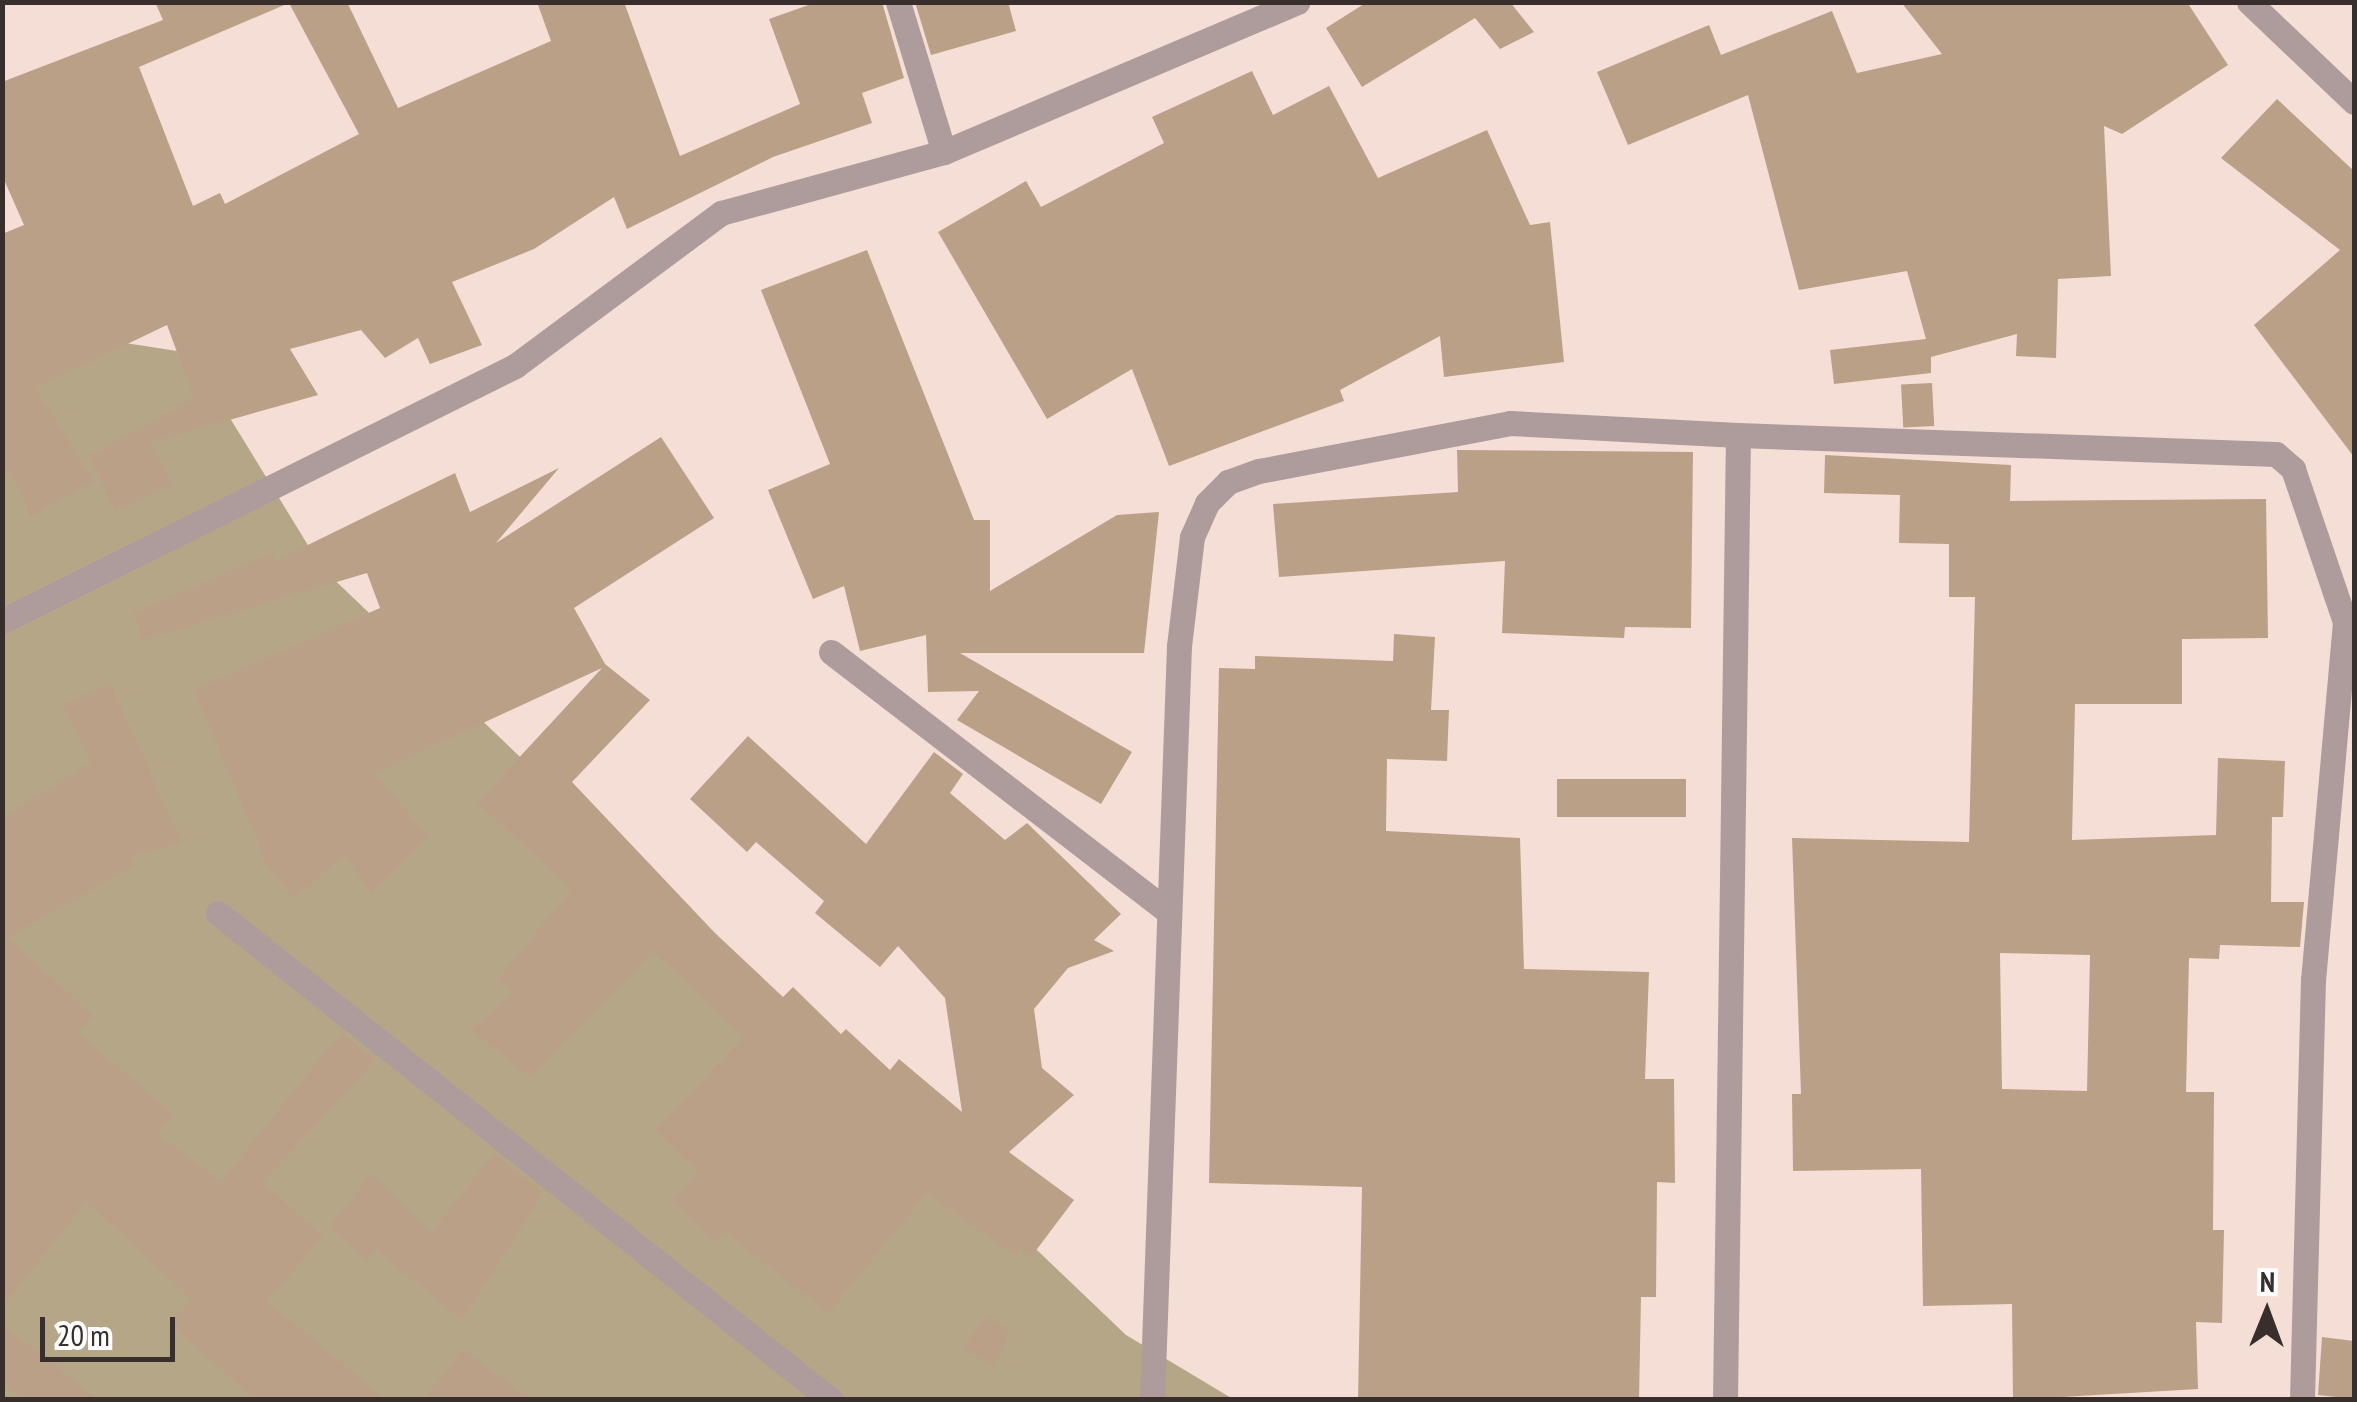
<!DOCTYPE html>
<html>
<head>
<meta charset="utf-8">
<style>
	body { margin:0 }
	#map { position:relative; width:2357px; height:1402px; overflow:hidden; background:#f5ded6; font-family:"PT Sans Narrow",sans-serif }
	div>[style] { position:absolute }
	.forest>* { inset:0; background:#b5a687 }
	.building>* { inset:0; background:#bba088; transform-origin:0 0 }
	.minor>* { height:25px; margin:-12.5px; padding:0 12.5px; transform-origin:12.5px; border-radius:12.5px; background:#ae9c9c }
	span { translate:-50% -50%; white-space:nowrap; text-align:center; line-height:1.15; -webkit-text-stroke:8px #fff; paint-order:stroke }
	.frame { position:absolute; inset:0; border:5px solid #382f2c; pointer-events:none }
	.north { position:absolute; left:2217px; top:1262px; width:100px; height:100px; -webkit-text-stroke:8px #fff; paint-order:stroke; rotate:1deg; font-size:28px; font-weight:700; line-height:40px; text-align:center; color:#382f2c }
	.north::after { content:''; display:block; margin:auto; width:35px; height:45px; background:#382f2c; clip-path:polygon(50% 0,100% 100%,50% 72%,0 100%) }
	.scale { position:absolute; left:40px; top:1317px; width:135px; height:45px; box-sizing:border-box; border:5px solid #382f2c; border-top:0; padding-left:12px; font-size:30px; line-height:35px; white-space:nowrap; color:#382f2c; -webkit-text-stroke:8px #fff; paint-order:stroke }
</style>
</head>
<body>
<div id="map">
	<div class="forest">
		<div style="clip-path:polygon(2px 324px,190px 353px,322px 568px,1126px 1335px,1233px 1399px,3px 1399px)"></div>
	</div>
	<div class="building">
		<div style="clip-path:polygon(evenodd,155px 2px,347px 2px,398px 108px,551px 41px,537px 2px,624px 2px,680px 156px,800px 104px,769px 19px,817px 2px,882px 2px,904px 78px,862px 93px,872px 123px,773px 157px,627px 229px,614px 197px,534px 249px,452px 282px,482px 345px,430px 364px,418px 338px,385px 358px,361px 330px,290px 349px,318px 395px,151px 442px,173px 484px,115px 511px,89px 456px,194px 398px,167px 325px,35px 388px,94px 481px,30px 517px,11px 470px,2px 474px,2px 234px,24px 225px,2px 175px,2px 82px,163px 20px,155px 2px,289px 3px,359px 134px,225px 204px,220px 193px,193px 206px,139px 67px,289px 3px)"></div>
		<div style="clip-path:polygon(915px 2px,1008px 2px,1016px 31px,931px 55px)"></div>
		<div style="clip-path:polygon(1367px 2px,1510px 2px,1534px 32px,1500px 49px,1475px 18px,1362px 87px,1326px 28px)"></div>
		<div style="clip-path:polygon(1901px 2px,2187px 2px,2228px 65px,2122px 134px,2104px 126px,2111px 276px,2058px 279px,2056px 358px,2016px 356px,2017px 334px,1931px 357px,1931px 373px,1834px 384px,1830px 350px,1926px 339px,1907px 271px,1799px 290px,1748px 95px,1628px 145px,1597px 72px,1709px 25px,1721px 55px,1832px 11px,1857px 73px,1942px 54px)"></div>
		<div style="clip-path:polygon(1252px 71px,1273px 115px,1329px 86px,1378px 178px,1487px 130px,1530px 225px,1550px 222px,1564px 362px,1444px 377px,1440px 336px,1340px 390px,1344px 401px,1169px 466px,1132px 369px,1047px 419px,938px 232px,1026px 181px,1041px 207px,1164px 143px,1152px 117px)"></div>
		<div style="clip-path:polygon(2277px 99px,2354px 171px,2354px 457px,2254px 325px,2340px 250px,2221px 158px)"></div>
		<div style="clip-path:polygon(867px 250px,974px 520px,990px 520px,990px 591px,1117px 515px,1159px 512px,1144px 653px,960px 653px,1132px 752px,1101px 804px,957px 720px,979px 691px,928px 692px,926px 635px,860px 651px,844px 586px,813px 599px,768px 490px,830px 464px,761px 290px)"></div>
		<div style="left:1932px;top:383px;width:43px;height:31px;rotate:87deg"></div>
		<div style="clip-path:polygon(661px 437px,714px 518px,574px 608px,605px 664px,650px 700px,572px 782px,715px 933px,783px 997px,793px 987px,841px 1034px,846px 1029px,890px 1070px,899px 1059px,962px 1112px,945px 998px,898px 946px,880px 967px,815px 913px,824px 901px,756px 842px,747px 852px,690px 799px,748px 736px,866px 844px,934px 752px,963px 774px,950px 793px,1005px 840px,1027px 823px,1121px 914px,1094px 940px,1114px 951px,1068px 968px,1034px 1009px,1042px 1068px,1074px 1095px,1009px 1152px,1074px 1200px,1031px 1257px,1020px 1249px,1015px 1256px,927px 1193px,828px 1314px,725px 1232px,715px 1242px,672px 1200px,699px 1173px,654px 1129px,744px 1037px,653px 952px,531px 1078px,471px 1030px,512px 992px,497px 980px,572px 889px,477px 803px,602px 668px,375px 773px,428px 837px,372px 894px,344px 855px,294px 899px,268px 867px,194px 690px,380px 608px,367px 573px,142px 640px,133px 613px,273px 553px,275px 561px,455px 473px,470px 512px,559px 468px,496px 543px)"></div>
		<div style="clip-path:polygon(1457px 450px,1693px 452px,1691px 628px,1625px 627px,1624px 638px,1502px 633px,1505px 561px,1279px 577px,1273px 504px,1458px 492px)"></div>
		<div style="clip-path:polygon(evenodd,1825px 455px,2011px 465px,2010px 501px,2266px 499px,2268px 638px,2182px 639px,2182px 704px,2075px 704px,2072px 840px,2216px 835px,2218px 758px,2285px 761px,2283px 817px,2272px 817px,2271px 902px,2304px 902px,2300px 947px,2220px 945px,2219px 959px,2189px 958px,2186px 1092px,2214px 1092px,2213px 1230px,2224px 1230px,2222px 1323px,2196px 1322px,2198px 1389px,2013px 1400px,2012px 1304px,1923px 1306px,1921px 1169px,1793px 1171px,1792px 1094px,1801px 1094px,1792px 838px,1969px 842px,1975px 597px,1949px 597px,1949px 544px,1899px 543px,1900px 495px,1824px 493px,1825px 455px,2000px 953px,2090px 955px,2087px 1091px,2002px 1089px,2000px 953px)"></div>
		<div style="clip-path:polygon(1394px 634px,1435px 637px,1431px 710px,1449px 710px,1447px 761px,1387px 759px,1386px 831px,1520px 838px,1524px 969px,1649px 972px,1645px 1079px,1674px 1079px,1675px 1183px,1657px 1182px,1656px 1297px,1641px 1297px,1639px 1400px,1358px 1400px,1362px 1187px,1209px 1183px,1219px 668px,1255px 669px,1255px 656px,1393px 661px)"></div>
		<div style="clip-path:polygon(110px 683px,182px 843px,130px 856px,135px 865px,9px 937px,93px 1016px,78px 1032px,174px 1115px,157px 1134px,221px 1181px,341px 1032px,376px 1060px,263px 1182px,323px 1237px,267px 1301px,386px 1400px,255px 1400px,170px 1323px,192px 1299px,86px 1202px,2px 1308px,2px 818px,92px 762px,62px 705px)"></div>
		<div style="left:1686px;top:779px;width:38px;height:129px;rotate:90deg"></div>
		<div style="clip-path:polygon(494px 1153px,544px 1193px,462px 1320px,376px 1250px,367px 1261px,329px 1227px,371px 1173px,431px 1233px)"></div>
		<div style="clip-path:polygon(985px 1315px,1010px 1330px,995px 1368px,964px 1348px)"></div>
		<div style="clip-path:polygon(2px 1324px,99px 1400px,23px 1400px,2px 1383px)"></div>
		<div style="clip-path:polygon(2322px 1337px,2354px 1341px,2354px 1399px,2318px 1395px)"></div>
		<div style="clip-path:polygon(463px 1349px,533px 1400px,423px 1400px)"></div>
	</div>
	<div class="minor">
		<div style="left:898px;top:2px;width:157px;rotate:73deg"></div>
		<div style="left:2249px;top:2px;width:145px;rotate:43.6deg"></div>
		<div style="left:2px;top:621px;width:573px;rotate:-26.43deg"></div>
		<div style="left:515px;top:366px;width:257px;rotate:-36.6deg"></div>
		<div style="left:721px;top:213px;width:231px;rotate:-15.3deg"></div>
		<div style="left:944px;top:152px;width:384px;rotate:-23deg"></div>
		<div style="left:831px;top:652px;width:426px;rotate:37.6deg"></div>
		<div style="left:218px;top:913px;width:783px;rotate:38.47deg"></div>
		<div style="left:1152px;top:1400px;width:754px;rotate:-87.95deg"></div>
		<div style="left:1179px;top:646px;width:110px;rotate:-83.2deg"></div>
		<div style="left:1192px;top:537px;width:37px;rotate:-66deg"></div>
		<div style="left:1207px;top:503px;width:30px;rotate:-45deg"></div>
		<div style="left:1228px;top:482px;width:33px;rotate:-20deg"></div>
		<div style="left:1259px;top:471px;width:256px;rotate:-10.8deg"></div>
		<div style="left:1510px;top:423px;width:228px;rotate:3deg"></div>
		<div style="left:1725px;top:1400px;width:965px;rotate:-89.23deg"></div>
		<div style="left:1738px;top:435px;width:538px;rotate:2.02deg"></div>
		<div style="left:2276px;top:454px;width:23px;rotate:41deg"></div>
		<div style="left:2293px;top:469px;width:162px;rotate:71.2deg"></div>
		<div style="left:2345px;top:622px;width:358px;rotate:95.1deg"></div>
		<div style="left:2313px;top:979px;width:421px;rotate:91.5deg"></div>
	</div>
	<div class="frame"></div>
	<div class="north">N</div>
	<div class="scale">20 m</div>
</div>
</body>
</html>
